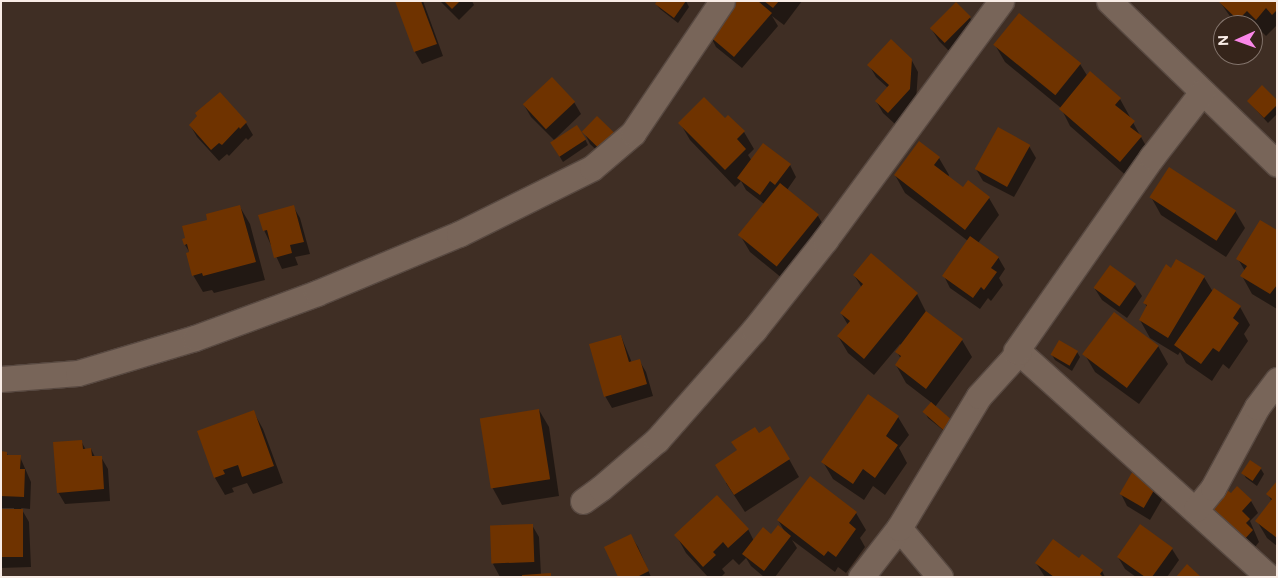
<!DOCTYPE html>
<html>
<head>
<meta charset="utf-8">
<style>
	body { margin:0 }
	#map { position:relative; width:1278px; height:578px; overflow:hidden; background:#3f2e24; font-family:Figtree,sans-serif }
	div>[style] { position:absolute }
	.shadow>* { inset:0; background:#0007 }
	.building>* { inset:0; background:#6f3300; transform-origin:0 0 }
	.roads { filter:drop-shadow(1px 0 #584941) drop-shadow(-1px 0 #584941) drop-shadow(0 1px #584941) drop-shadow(0 -1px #584941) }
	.street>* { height:25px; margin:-12.5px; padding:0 12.5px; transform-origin:12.5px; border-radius:12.5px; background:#786559 }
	span { translate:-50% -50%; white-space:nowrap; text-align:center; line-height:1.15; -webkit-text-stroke:5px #35241a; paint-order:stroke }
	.frame { position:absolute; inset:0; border:2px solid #f8ece6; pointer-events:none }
	.north { position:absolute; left:1213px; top:15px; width:50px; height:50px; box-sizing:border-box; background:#35241a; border:1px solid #83746c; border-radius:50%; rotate:268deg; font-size:14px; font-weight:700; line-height:20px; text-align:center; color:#f8ece6 }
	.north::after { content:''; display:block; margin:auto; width:18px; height:22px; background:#fa87e8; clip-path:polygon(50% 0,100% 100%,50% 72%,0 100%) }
</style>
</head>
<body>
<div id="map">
	<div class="shadow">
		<div style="clip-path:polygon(397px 1px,423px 1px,443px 56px,422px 64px,415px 52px)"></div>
		<div style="clip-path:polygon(440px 1px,472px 1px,474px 5px,459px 20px)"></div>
		<div style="clip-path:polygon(658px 1px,686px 1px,689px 7px,678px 23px,660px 9px,656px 4px)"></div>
		<div style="clip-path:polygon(758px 1px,802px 1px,784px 25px,772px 16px,778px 26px,742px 68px,716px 47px,710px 35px)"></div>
		<div style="clip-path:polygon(1277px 1px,1277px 25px,1266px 36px,1258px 28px,1253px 32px,1253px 25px,1236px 25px,1220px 2px)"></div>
		<div style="clip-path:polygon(956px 4px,970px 18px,977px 30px,953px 55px,939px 41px,932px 30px)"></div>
		<div style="clip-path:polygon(1019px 15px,1080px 64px,1088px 77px,1120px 99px,1151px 155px,1130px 179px,1070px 126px,1061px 108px,1005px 62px,995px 45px)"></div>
		<div style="clip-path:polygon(911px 59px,918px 72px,916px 101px,895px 124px,883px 113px,876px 101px,888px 88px,876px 77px,869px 65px)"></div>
		<div style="clip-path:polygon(220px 93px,246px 123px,253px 135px,248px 140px,246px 138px,229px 156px,227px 154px,219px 161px,197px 137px,190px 125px)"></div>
		<div style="clip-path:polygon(1248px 101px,1277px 101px,1277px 114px,1268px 123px)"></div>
		<div style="clip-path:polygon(574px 102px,581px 114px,554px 140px,531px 117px,524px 105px)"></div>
		<div style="clip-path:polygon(728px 116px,744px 132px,754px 149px,748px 155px,752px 161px,790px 165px,796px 177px,787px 190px,818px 216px,828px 233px,788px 283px,750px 252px,740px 235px,764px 204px,746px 190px,741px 181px,735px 187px,690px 140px,680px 123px,725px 119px)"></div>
		<div style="clip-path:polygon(597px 118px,609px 162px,590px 144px,584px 132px)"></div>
		<div style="clip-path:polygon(585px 139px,588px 145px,563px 162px,555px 149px)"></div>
		<div style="clip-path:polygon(1029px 146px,1036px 158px,1014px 197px,983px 181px,976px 169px)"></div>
		<div style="clip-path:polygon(939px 158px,949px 175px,948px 177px,963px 189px,968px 182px,989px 198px,999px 215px,978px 243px,998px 257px,1005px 269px,999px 278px,1003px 285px,991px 301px,988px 298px,980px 309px,950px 288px,944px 276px,968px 241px,905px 193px,895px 175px)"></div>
		<div style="clip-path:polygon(1151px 197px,1235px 211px,1245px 228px,1226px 257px,1161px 215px)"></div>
		<div style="clip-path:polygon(293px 206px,300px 218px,310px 254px,295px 257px,298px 265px,282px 269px,264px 230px)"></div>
		<div style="clip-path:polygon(240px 207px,250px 224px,265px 280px,214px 293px,212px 290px,203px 292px,193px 275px,190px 253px,185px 245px,209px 221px)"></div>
		<div style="clip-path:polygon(1277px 231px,1277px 309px,1252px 294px,1242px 276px,1245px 271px,1238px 259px)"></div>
		<div style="clip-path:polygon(1172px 270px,1204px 277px,1213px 292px,1240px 307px,1250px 325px,1244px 334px,1248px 341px,1229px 369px,1223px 364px,1212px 381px,1186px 363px,1180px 352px,1178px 355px,1150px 338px,1140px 320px,1147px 308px,1145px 303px)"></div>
		<div style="clip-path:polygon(854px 275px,917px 294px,926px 312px,962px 340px,972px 357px,935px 407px,951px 420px,948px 434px,928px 418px,925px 412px,932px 403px,906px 383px,896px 365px,901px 359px,897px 352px,901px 345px,900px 344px,874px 375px,848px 353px,838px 336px,848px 325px,841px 313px,862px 288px)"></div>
		<div style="clip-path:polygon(1135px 285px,1142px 296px,1127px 318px,1102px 300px,1095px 289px)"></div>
		<div style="clip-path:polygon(621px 336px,632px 363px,639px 360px,646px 372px,653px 396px,612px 408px,605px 396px)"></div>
		<div style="clip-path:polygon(1158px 346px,1168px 364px,1139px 404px,1095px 372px,1085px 355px)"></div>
		<div style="clip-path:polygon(1077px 352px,1080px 357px,1072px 371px,1055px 360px,1052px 355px)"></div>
		<div style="clip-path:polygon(868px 396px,898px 417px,909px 435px,899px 448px,907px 463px,885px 495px,873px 486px,864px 500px,833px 479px,823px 462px)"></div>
		<div style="clip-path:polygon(539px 410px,549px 427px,559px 496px,502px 505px,492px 487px)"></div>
		<div style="clip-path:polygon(253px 411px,263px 429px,283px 483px,253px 494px,247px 483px,232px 488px,234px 492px,225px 495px,215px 478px,198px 432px)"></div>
		<div style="clip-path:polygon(81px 441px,86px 450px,91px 449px,95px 457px,101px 457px,108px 469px,110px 501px,65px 504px,58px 492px)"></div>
		<div style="clip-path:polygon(1px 453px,6px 453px,9px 456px,20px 457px,31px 482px,30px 509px,21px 508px,29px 522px,31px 567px,1px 568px,1px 511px,14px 510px,14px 508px,1px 508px)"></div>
		<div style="clip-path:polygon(789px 459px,799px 477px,745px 512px,726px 483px)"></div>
		<div style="clip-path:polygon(1261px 469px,1264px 474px,1257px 486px,1246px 478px,1243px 473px)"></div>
		<div style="clip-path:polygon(1135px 470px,1164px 496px,1150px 520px,1127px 506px,1121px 494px)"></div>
		<div style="clip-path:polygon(1277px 483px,1277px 546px,1267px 538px,1257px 521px,1272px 502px,1268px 494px)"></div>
		<div style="clip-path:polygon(1231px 495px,1251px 501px,1258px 513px,1250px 521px,1259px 542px,1251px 552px,1217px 522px)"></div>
		<div style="clip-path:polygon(856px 513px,866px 530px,860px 538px,865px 547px,846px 573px,838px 567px,835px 572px,792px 540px,797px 548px,775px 577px,764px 577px,751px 566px,746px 558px,739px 565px,733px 559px,722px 569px,725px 573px,721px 577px,708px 577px,686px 553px,676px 535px,748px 529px,754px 541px,786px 534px,778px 520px)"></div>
		<div style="clip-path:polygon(532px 525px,539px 537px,541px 575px,550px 575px,551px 577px,500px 577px,493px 564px)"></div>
		<div style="clip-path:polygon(631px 536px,638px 547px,651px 577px,620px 577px)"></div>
		<div style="clip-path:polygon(1172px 549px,1179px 560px,1167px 577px,1136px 577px,1125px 569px,1118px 557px)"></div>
		<div style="clip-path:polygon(1079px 560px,1102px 571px,1105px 577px,1045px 577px,1036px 563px)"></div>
	</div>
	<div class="building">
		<div style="clip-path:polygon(395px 1px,421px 1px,437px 44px,414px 52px)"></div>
		<div style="clip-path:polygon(444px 1px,460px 1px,452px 9px)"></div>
		<div style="clip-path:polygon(657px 1px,686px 1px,674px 18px,655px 4px)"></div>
		<div style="clip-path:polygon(736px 1px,758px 1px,772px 13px,734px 57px,708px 35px)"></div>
		<div style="clip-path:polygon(764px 1px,779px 1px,773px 8px)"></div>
		<div style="clip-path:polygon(1218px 1px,1277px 1px,1277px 10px,1272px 15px,1266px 8px,1256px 20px,1247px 11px,1238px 20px)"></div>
		<div style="left:956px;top:2px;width:21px;height:37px;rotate:45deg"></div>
		<div style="left:1019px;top:13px;width:80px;height:41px;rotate:39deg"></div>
		<div style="clip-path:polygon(891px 39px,912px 59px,910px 89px,888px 113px,875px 101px,889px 85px,867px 65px)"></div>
		<div style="clip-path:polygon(1090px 71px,1121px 98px,1115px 105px,1135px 121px,1130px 127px,1142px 136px,1120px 162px,1059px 109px)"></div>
		<div style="left:552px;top:77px;width:34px;height:40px;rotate:47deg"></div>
		<div style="clip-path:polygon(1262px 85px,1277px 100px,1277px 105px,1264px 118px,1247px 101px)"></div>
		<div style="clip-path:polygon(220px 92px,247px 122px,240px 129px,239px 127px,222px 145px,219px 143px,211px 150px,189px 125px,197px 116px,195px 113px)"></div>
		<div style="clip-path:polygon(704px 97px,725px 118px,728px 115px,745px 131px,737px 139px,746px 149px,725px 170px,678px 123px)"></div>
		<div style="left:597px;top:116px;width:28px;height:22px;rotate:44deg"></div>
		<div style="left:577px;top:125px;width:17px;height:32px;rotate:57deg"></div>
		<div style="left:998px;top:127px;width:37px;height:48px;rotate:29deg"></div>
		<div style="clip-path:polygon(919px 141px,940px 157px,934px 165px,963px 187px,968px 180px,990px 197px,965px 230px,894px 175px)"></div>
		<div style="clip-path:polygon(763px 143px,791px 164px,775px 185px,770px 181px,760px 195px,737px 178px)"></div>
		<div style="left:1169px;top:167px;width:80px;height:36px;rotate:33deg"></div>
		<div style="left:780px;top:183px;width:50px;height:67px;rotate:39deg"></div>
		<div style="clip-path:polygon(240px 205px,256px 262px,203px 276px,202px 273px,192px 276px,186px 253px,189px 252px,187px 244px,184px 245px,182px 239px,185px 238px,182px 226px,207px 220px,206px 214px)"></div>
		<div style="clip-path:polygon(294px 205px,304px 242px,290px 245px,292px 253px,274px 258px,267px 230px,263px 231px,258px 215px)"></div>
		<div style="clip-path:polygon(1260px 220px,1277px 230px,1277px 285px,1270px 294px,1240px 276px,1247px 266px,1236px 259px)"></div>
		<div style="clip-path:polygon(970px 236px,999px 257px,991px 268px,997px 272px,984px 290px,981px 287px,973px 298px,942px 276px)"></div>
		<div style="clip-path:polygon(871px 253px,918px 293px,864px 359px,837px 336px,850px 321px,840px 313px,863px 284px,853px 275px)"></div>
		<div style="clip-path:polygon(1176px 259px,1205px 276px,1168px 338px,1139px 320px,1147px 305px,1143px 303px,1166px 264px,1171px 268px)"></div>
		<div style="left:1110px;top:265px;width:32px;height:28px;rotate:36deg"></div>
		<div style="clip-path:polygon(1214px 288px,1241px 306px,1233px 318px,1239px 323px,1219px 352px,1213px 348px,1201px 364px,1174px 345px)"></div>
		<div style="clip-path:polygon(926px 311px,963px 339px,926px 389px,895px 365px,901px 356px,895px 352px)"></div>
		<div style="left:1114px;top:312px;width:56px;height:53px;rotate:37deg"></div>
		<div style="clip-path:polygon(621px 335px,629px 362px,640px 359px,647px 384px,604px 397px,589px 344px)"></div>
		<div style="left:1059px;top:340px;width:22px;height:17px;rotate:30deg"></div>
		<div style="clip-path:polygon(868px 394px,899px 416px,886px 436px,898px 445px,875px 478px,863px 469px,853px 484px,821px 462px)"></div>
		<div style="left:931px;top:402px;width:28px;height:13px;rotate:41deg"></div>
		<div style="left:539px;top:409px;width:71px;height:60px;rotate:81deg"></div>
		<div style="clip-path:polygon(254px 410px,274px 466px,242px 477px,238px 465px,223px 470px,225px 474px,214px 478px,197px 431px)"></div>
		<div style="clip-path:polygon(770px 426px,790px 459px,734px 495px,715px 465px,737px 450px,731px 442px,755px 427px,759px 433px)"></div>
		<div style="clip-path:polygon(82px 440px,83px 449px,91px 448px,92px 456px,102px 456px,104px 489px,57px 493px,53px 442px)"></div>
		<div style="clip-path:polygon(1px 451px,7px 452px,7px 455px,21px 455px,20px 469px,25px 469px,24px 497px,1px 496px)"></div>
		<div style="left:1250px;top:460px;width:14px;height:16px;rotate:34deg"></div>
		<div style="left:1134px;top:469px;width:28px;height:29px;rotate:30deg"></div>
		<div style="clip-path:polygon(810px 476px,857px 512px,849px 523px,856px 529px,836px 557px,828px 551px,824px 556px,777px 520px)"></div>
		<div style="clip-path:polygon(1277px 481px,1277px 538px,1255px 521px,1272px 499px,1266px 494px)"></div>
		<div style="clip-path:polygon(1237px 486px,1252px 500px,1242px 511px,1250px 519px,1246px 523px,1253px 530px,1243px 541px,1209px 510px,1227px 490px,1231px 493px)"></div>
		<div style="clip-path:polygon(717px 495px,749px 529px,728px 548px,723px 542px,713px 552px,716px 555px,703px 567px,674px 535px)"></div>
		<div style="left:1px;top:509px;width:22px;height:48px"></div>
		<div style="left:533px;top:524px;width:38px;height:43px;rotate:88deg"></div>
		<div style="clip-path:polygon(1140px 524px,1173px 548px,1152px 577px,1145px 577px,1117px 557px)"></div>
		<div style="clip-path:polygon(778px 525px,791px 536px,764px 571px,742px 554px,763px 527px,771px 534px)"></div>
		<div style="clip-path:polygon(631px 534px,649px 571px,637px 577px,618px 577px,604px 547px)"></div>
		<div style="clip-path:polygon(1053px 539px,1079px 558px,1082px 554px,1103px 570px,1100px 574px,1103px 577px,1054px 577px,1035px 563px)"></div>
		<div style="clip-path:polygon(1187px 564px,1201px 577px,1176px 577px)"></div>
		<div style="clip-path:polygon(551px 573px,551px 577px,522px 577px,522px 575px)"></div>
	</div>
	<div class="roads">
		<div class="street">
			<div style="left:1109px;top:1px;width:234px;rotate:44.1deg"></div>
			<div style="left:1019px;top:352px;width:336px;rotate:42deg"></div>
			<div style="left:1px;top:379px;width:77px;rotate:-4.5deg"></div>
			<div style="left:78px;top:373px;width:122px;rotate:-16.7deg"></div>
			<div style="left:195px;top:338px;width:130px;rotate:-20.2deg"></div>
			<div style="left:317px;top:293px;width:154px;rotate:-22.6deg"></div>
			<div style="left:459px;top:234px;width:148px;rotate:-26.4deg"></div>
			<div style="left:592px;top:168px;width:54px;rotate:-40.5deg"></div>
			<div style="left:633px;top:133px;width:159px;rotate:-56deg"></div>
			<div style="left:583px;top:501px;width:22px;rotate:-36deg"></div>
			<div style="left:601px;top:488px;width:74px;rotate:-40.6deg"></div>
			<div style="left:657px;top:440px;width:147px;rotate:-48.6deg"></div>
			<div style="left:754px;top:330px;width:115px;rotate:-51.7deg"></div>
			<div style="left:825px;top:240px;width:297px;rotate:-53.6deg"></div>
			<div style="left:1196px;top:509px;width:27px;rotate:-51deg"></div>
			<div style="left:1213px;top:488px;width:92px;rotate:-61.5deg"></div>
			<div style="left:1257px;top:407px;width:34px;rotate:-53deg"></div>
			<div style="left:899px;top:528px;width:64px;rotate:50.1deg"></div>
			<div style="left:861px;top:577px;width:62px;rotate:-52.2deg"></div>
			<div style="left:899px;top:528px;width:154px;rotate:-58.8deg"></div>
			<div style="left:979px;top:396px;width:59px;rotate:-47.7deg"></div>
			<div style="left:1019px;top:352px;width:3px;rotate:-162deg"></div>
			<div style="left:1016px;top:351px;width:237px;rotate:-55deg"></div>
			<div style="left:1152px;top:157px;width:82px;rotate:-52.4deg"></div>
		</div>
	</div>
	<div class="frame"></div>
	<div class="north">N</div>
</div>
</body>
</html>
